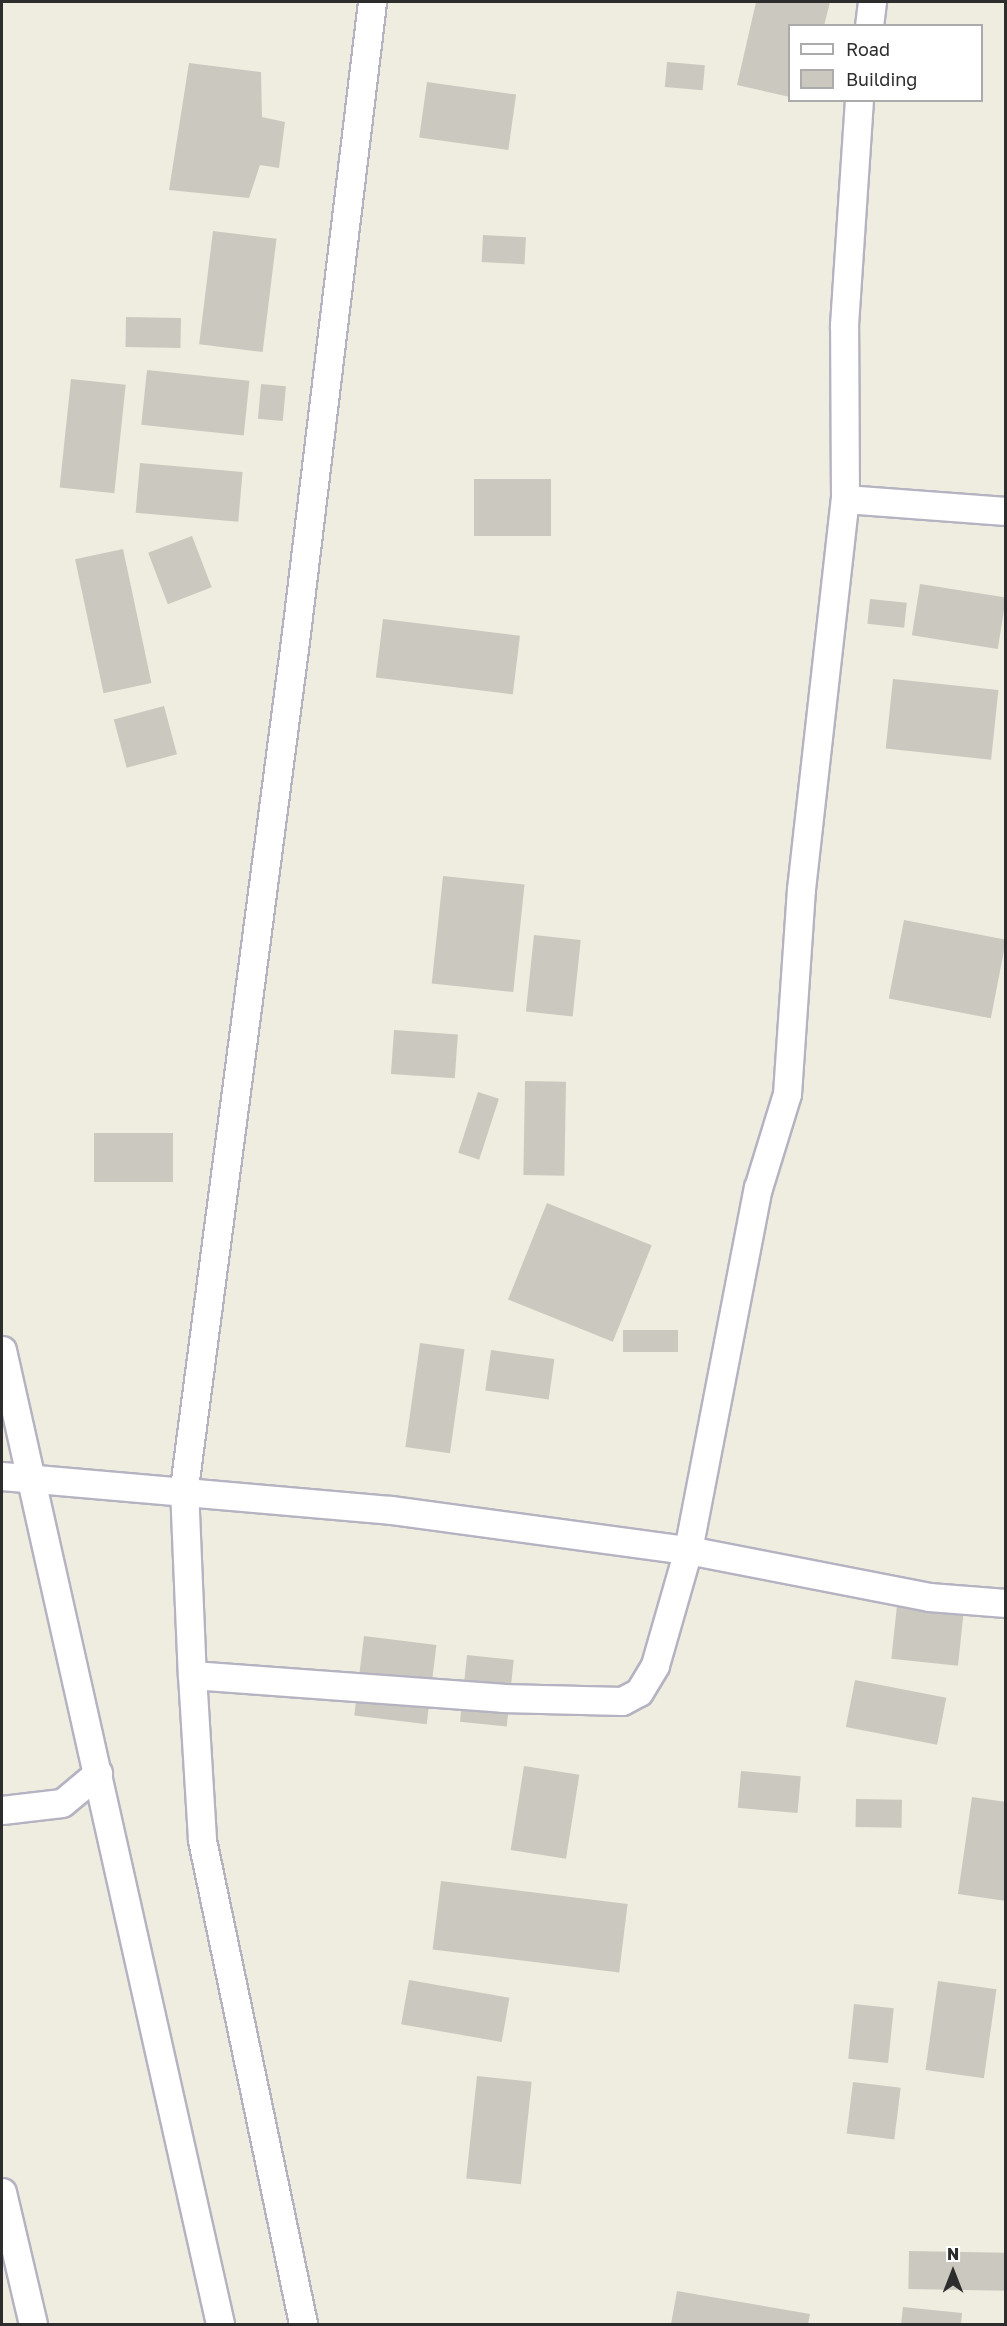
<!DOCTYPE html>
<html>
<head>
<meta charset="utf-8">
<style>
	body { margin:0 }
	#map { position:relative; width:1007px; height:2326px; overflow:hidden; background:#efede0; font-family:"Golos Text",sans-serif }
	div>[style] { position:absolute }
	.building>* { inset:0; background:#cbc9bf; transform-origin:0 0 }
	.roads { filter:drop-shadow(2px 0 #b5b3c1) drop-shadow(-2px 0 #b5b3c1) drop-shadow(0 2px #b5b3c1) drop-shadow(0 -2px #b5b3c1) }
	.street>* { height:27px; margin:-13.5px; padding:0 13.5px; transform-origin:13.5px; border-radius:13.5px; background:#fff }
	span { translate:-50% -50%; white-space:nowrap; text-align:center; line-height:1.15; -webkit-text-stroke:5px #fff; paint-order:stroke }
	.frame { position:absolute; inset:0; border:3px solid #2d2d2d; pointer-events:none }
	.legend { position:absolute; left:788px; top:24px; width:195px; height:78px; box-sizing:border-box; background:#fff; border:2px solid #ababab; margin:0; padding:8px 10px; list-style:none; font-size:18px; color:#2d2d2d }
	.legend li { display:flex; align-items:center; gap:12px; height:30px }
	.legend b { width:30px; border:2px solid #ababab }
	.north { position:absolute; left:923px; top:2242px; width:60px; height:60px; -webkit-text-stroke:4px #fff; paint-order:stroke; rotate:0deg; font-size:16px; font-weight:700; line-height:24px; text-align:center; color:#2d2d2d }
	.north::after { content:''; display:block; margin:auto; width:21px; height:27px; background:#2d2d2d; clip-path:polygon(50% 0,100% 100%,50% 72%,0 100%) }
</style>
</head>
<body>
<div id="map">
	<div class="building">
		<div style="clip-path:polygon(756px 2px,830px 2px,824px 26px,790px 26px,790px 97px,737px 85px)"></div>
		<div style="left:667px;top:62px;width:38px;height:25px;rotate:5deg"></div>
		<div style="clip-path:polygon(189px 63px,261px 72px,262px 117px,285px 122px,279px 168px,260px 165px,249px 198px,169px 190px)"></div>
		<div style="left:427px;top:82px;width:90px;height:56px;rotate:8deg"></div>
		<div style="left:213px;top:231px;width:64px;height:114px;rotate:7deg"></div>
		<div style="left:483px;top:235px;width:43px;height:27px;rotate:3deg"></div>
		<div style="left:126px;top:317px;width:55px;height:30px;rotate:1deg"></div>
		<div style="left:147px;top:370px;width:103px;height:55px;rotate:6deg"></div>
		<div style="left:71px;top:379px;width:55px;height:109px;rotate:6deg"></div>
		<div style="left:261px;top:384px;width:25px;height:35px;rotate:5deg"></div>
		<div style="left:140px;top:463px;width:103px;height:50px;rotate:5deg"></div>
		<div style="left:474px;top:479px;width:77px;height:57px"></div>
		<div style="left:192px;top:536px;width:55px;height:47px;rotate:69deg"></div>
		<div style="left:123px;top:549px;width:137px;height:49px;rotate:78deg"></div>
		<div style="left:920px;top:584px;width:87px;height:52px;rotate:9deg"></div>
		<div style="left:870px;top:599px;width:37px;height:25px;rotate:6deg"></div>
		<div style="left:383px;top:619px;width:138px;height:59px;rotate:7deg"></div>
		<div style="left:893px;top:679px;width:106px;height:70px;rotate:6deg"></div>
		<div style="left:164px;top:706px;width:50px;height:52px;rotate:75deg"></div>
		<div style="left:443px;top:876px;width:82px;height:108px;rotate:6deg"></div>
		<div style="left:904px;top:920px;width:104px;height:80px;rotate:11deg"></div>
		<div style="left:534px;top:935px;width:47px;height:77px;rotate:6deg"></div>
		<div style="left:394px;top:1030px;width:64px;height:44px;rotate:4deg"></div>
		<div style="left:525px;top:1081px;width:41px;height:94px;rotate:1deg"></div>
		<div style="left:478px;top:1092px;width:22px;height:64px;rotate:18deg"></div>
		<div style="left:94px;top:1133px;width:79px;height:49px"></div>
		<div style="left:547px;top:1203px;width:113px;height:104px;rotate:22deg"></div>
		<div style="left:623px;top:1330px;width:55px;height:22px"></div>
		<div style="left:420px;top:1343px;width:45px;height:105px;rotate:8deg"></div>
		<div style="left:491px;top:1350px;width:64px;height:41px;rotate:8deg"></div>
		<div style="left:897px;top:1605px;width:67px;height:54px;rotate:6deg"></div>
		<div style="left:364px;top:1636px;width:73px;height:80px;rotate:7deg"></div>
		<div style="left:467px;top:1655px;width:47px;height:67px;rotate:6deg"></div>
		<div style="left:855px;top:1680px;width:93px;height:48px;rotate:11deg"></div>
		<div style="left:524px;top:1766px;width:56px;height:85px;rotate:9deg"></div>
		<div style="left:741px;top:1771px;width:60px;height:37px;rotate:5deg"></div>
		<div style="clip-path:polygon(972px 1797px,1006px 1802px,1006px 1901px,958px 1894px)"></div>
		<div style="left:856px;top:1799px;width:46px;height:28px;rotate:1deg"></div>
		<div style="left:441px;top:1881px;width:188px;height:69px;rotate:7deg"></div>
		<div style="left:409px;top:1980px;width:102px;height:45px;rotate:10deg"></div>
		<div style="left:938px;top:1981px;width:59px;height:90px;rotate:8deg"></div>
		<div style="left:854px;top:2004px;width:40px;height:55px;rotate:6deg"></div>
		<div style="left:477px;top:2076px;width:55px;height:103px;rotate:6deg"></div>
		<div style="left:853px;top:2082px;width:48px;height:52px;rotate:7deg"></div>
		<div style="left:909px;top:2251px;width:97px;height:38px;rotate:1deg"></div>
		<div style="clip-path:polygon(677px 2291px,810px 2314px,808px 2324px,671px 2324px)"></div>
		<div style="clip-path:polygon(903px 2307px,962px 2313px,961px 2324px,901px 2324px)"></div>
	</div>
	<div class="roads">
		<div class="street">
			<div style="left:372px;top:2px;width:644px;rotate:96.87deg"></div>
			<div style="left:295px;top:641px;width:854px;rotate:97.47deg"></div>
			<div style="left:184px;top:1488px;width:187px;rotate:87.6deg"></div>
			<div style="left:192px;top:1675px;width:311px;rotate:4.2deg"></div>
			<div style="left:502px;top:1698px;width:120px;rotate:1.4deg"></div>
			<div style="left:622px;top:1701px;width:19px;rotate:-28deg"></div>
			<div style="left:639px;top:1692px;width:31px;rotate:-59deg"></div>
			<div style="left:655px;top:1665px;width:120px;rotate:-74deg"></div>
			<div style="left:688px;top:1550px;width:246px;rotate:11deg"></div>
			<div style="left:929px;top:1597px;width:77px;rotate:4.5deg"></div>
			<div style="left:869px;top:26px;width:24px;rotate:-83deg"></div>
			<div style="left:845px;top:499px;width:161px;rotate:4.3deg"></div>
			<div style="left:2px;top:1350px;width:998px;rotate:77.38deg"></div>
			<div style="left:2px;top:1476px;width:390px;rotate:5deg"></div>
			<div style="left:391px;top:1510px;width:300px;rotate:7.7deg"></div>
			<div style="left:688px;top:1550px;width:369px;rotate:-79.1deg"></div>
			<div style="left:758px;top:1188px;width:98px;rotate:-72.9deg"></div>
			<div style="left:787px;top:1094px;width:205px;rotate:-86.1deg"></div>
			<div style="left:801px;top:889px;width:392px;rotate:-83.6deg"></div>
			<div style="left:845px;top:499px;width:174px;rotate:-90.3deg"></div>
			<div style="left:844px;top:325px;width:225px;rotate:-86.2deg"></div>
			<div style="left:192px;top:1675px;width:165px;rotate:86.5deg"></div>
			<div style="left:202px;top:1840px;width:494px;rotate:78.2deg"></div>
			<div style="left:2px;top:1810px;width:60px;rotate:-6.7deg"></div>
			<div style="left:62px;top:1803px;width:47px;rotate:-39.8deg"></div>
			<div style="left:2px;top:2192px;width:136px;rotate:76.8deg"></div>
		</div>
	</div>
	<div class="frame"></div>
	<ul class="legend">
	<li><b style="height:8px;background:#fff"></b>Road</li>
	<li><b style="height:16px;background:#cbc9bf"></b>Building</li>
	</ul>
	<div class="north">N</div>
</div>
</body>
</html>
